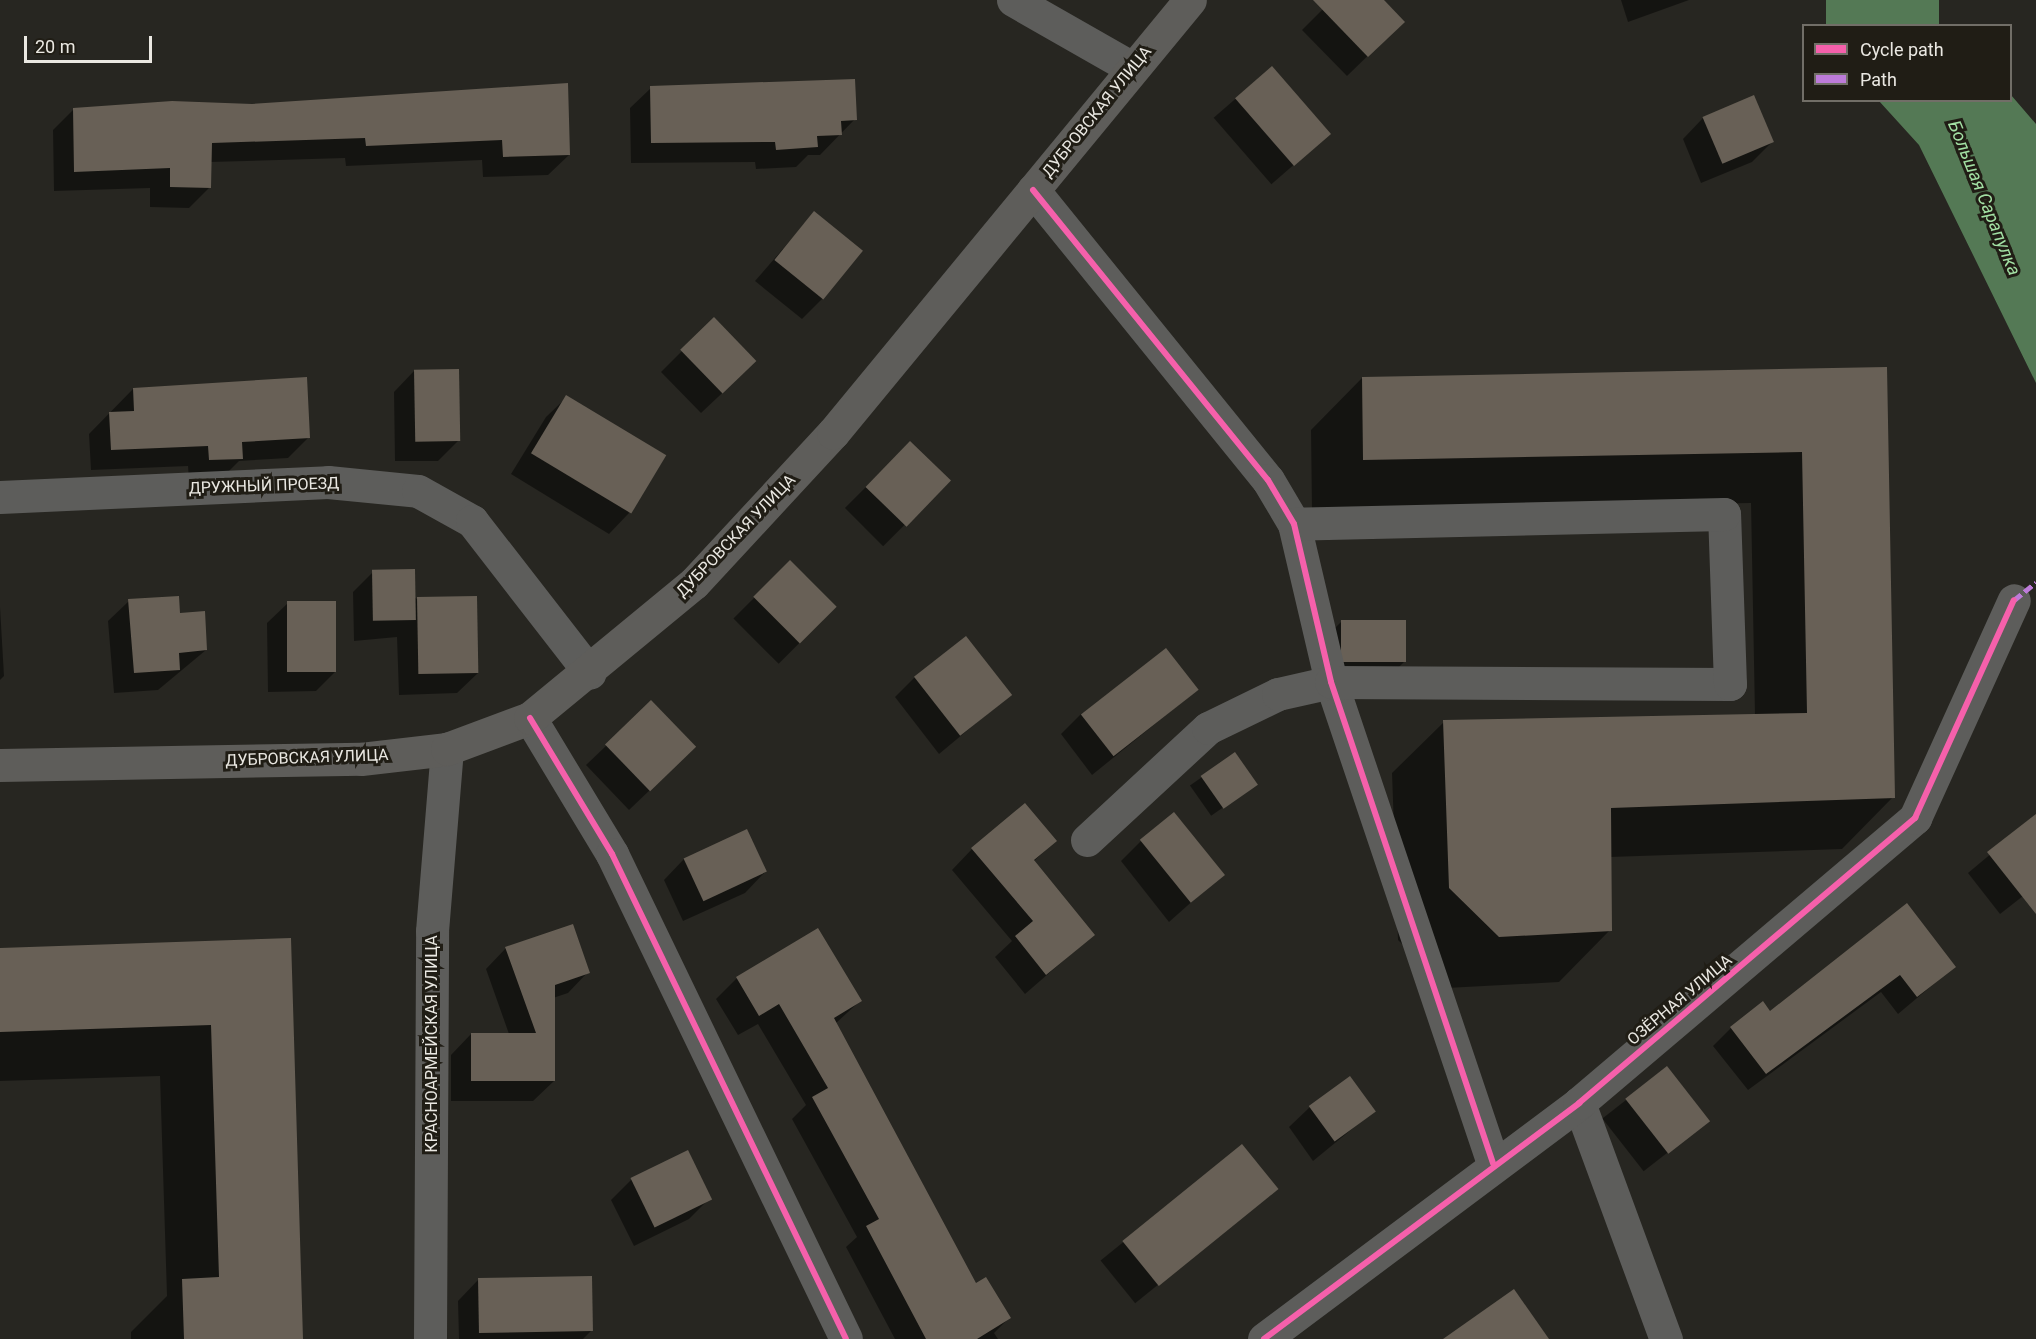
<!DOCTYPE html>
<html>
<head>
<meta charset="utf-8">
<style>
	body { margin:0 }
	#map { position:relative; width:2036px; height:1339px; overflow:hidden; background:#272621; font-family:Roboto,sans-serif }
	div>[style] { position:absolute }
	.water>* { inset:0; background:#547955; transform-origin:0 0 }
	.shadow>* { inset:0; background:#0007; transform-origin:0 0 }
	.building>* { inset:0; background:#686056; transform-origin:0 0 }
	.minor>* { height:33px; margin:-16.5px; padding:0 16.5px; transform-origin:16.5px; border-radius:16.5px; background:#5d5d5b }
	.major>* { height:33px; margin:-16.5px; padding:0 16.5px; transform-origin:16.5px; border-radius:16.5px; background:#5e5d5a }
	.quiet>* { height:4.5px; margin-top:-2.25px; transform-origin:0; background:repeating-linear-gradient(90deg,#bd7bd9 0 9px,transparent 0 13.5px) }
	.cycleway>* { height:6px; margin:-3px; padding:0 3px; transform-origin:3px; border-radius:3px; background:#f560ab }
	span { translate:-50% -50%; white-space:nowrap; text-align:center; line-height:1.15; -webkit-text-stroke:6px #201d15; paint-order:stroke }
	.street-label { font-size:16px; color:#eae8e2 }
	.water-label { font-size:18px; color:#a3e1a4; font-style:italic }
	.legend { position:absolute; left:1802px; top:24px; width:210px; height:78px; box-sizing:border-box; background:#201d15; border:2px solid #716e67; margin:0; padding:8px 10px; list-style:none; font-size:18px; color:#eae8e2 }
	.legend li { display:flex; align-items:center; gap:12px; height:30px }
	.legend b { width:30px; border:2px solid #716e67 }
	.scale { position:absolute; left:24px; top:36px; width:128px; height:27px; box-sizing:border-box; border:3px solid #eae8e2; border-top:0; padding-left:8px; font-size:18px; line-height:21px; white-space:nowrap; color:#eae8e2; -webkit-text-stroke:4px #201d15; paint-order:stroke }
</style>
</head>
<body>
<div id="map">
	<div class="water">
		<div style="left:1826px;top:0;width:113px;height:25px"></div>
		<div style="clip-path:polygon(2011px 95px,2036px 124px,2036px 383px,1919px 145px,1879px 101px,2010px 100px)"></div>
	</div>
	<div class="shadow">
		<div style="clip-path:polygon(1332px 0,1381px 0,1382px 42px,1347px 76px,1302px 30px)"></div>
		<div style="clip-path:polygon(1621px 0,1689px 0,1628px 22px)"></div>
		<div style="left:1271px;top:68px;width:88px;height:76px;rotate:49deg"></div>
		<div style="clip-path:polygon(567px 85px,569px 155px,548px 175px,483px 177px,482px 160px,346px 166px,345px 158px,210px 162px,210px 187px,189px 208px,150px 207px,150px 188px,54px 191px,53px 130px,73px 110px,252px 105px)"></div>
		<div style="clip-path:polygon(651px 88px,855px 119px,820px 155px,808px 155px,796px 167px,756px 169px,755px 162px,631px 163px,630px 108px)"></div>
		<div style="clip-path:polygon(1703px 118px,1772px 142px,1752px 162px,1701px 183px,1683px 139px)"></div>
		<div style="clip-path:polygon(814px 213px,822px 299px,802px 319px,755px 281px)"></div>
		<div style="clip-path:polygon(714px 319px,734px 382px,701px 413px,661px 372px)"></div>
		<div style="clip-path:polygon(1886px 369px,1893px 797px,1842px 849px,1610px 857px,1610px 930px,1559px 982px,1447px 988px,1398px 940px,1392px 773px,1444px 722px,1755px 716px,1751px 503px,1312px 511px,1311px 430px,1362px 378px)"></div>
		<div style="clip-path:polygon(414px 371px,459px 440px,438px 461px,395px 461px,394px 392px)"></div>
		<div style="clip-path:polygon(133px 389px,308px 438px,288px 458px,239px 461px,221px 479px,189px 480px,188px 466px,91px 470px,89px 434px)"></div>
		<div style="clip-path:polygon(567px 397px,629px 513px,609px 534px,511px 474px,546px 417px)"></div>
		<div style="left:910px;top:443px;width:54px;height:92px;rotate:45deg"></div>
		<div style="left:790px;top:562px;width:64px;height:80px;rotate:45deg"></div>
		<div style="clip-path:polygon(373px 572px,417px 599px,478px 673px,457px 693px,399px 695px,397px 637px,354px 641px,353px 592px)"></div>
		<div style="clip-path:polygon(129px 601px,179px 615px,206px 650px,158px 690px,114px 693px,108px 621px)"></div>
		<div style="clip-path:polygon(288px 603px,336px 671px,316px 691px,268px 692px,267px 623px)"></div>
		<div style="clip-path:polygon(0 607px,4px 676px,0 680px)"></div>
		<div style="clip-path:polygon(1341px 622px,1405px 661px,1384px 682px,1326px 682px,1321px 642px)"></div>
		<div style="clip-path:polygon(915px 677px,1010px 695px,939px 754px,895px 697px)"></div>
		<div style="clip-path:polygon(1197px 690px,1092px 775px,1061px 734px,1081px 714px)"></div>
		<div style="clip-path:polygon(607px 745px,674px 767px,629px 810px,586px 765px)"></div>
		<div style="left:1235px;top:754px;width:37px;height:55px;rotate:55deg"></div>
		<div style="clip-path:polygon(2036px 816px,2036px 886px,2000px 914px,1968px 873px)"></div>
		<div style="clip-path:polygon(1055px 841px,1033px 862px,1093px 935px,1025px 994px,995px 957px,1012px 941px,952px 870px,972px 849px)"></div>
		<div style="clip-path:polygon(1141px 841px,1223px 874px,1169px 922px,1121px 861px)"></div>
		<div style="clip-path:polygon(684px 859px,765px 872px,745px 893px,683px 921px,664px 880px)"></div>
		<div style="clip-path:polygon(1907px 905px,1954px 967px,1898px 1014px,1881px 992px,1748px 1090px,1713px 1046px,1731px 1028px,1770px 1013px)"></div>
		<div style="clip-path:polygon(289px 940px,302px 1339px,131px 1339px,131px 1332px,167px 1296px,160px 1076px,0 1081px,0 949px)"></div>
		<div style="clip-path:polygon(506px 948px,588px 972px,568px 993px,553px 998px,554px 1081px,533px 1101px,451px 1101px,451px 1055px,471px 1034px,509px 1034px,486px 969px)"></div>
		<div style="clip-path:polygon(737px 978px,860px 1001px,835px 1024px,975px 1285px,1009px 1318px,994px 1333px,998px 1339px,895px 1339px,846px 1247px,857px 1237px,792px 1119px,806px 1105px,758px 1024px,738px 1035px,716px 999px)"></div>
		<div style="left:1667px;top:1068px;width:67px;height:82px;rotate:52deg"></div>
		<div style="clip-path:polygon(1310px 1107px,1374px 1111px,1313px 1161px,1289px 1127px)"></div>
		<div style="left:1242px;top:1146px;width:55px;height:182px;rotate:51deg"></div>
		<div style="clip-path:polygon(687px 1152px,710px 1198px,689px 1219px,634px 1246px,611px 1200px,632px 1179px)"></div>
		<div style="clip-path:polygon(478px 1280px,592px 1330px,583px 1339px,459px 1339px,458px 1301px)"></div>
	</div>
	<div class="building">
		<div style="clip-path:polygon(1313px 0,1384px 0,1405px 22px,1368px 57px)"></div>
		<div style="left:1272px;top:66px;width:90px;height:49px;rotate:49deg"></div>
		<div style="clip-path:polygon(855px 79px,857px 120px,841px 121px,842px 135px,817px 136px,818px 147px,776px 150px,775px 142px,651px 143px,650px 86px)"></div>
		<div style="clip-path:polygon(568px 83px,570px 155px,503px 157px,502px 140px,366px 146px,365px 138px,212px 143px,211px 188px,170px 187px,170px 168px,74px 172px,73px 108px,172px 101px,252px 104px)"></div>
		<div style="left:1754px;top:95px;width:51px;height:56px;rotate:67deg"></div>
		<div style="left:814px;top:211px;width:63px;height:63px;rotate:39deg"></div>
		<div style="left:714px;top:317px;width:61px;height:47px;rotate:46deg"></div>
		<div style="clip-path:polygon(1887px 367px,1895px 798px,1611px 808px,1612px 931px,1499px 937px,1449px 888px,1443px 720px,1807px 713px,1802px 452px,1363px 460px,1362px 377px)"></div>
		<div style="left:459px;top:369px;width:72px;height:45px;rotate:89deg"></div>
		<div style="clip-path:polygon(307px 377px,310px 438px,242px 442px,243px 459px,209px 460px,208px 446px,111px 450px,109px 412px,134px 411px,133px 388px)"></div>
		<div style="left:566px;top:395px;width:117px;height:68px;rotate:31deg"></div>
		<div style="left:910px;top:441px;width:57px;height:64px;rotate:44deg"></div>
		<div style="left:790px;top:560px;width:66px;height:52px;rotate:45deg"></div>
		<div style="left:415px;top:569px;width:51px;height:43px;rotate:89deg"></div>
		<div style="clip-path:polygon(179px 596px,180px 613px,205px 611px,207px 650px,179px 653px,180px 670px,134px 673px,128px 599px)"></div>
		<div style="left:477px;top:596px;width:77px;height:60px;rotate:89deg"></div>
		<div style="left:287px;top:601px;width:49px;height:71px"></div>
		<div style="left:1341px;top:620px;width:65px;height:42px"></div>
		<div style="left:966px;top:636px;width:75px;height:66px;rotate:52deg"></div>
		<div style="left:1166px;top:648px;width:53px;height:108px;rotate:52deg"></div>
		<div style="left:651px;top:700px;width:65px;height:64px;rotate:46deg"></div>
		<div style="left:1235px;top:752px;width:40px;height:42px;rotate:55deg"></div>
		<div style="clip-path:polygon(1025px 803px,1057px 841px,1034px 860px,1095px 935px,1046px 975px,1015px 936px,1033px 921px,971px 848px)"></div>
		<div style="left:1174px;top:812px;width:81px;height:44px;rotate:51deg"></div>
		<div style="clip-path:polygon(2036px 814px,2036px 914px,1987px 852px)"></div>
		<div style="left:747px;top:829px;width:47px;height:70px;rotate:65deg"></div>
		<div style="clip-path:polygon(1907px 903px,1956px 967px,1917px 997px,1900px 975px,1766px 1074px,1730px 1027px,1763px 1001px,1770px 1011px)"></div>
		<div style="clip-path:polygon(573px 924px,590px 973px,555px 985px,555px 1081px,471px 1081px,471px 1033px,536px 1033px,505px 947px)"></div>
		<div style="clip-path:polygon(818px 928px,862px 1001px,834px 1018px,976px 1283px,986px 1277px,1011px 1318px,977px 1339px,926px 1339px,866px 1226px,879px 1219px,812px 1097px,828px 1088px,779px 1004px,759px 1016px,736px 977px)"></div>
		<div style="clip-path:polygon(291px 938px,303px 1339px,184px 1339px,182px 1279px,219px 1277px,211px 1025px,0 1032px,0 948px)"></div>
		<div style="left:1667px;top:1066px;width:70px;height:53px;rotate:52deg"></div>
		<div style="left:1350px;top:1076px;width:44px;height:51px;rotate:54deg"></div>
		<div style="left:1242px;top:1144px;width:58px;height:154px;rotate:51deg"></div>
		<div style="left:688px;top:1150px;width:55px;height:64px;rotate:64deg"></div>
		<div style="left:592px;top:1276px;width:55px;height:114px;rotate:89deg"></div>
		<div style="clip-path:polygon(1514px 1289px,1549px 1339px,1443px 1339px)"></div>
	</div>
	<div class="minor">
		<div style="left:1013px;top:0;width:137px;rotate:29.7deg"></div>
		<div style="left:1033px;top:190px;width:373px;rotate:51deg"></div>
		<div style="left:1268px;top:480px;width:51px;rotate:59.4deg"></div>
		<div style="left:1294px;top:524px;width:162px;rotate:76.8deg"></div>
		<div style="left:1331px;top:682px;width:508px;rotate:71.39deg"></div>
		<div style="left:0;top:497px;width:328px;rotate:-2.6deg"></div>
		<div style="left:328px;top:482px;width:90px;rotate:5.7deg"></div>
		<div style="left:418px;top:491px;width:62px;rotate:29.1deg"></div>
		<div style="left:472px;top:521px;width:192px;rotate:52.2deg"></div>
		<div style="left:530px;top:718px;width:159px;rotate:58.9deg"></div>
		<div style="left:612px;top:854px;width:538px;rotate:64.24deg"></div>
		<div style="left:1087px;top:840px;width:165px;rotate:-42.8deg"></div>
		<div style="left:1208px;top:728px;width:78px;rotate:-25.9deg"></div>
		<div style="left:1278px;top:694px;width:54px;rotate:-12.8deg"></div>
		<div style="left:1331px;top:682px;width:399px;rotate:0.3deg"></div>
		<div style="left:1730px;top:684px;width:170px;rotate:-92deg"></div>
		<div style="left:1724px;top:514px;width:430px;rotate:178.7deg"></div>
		<div style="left:1579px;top:1103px;width:252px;rotate:69.8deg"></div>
		<div style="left:430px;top:1339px;width:408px;rotate:-89.7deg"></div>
		<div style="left:432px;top:931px;width:183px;rotate:-85.3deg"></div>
		<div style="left:1264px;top:1339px;width:394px;rotate:-36.8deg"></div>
		<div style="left:1579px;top:1103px;width:441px;rotate:-40.3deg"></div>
		<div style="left:1915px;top:818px;width:239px;rotate:-65.6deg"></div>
	</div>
	<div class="major">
		<div style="left:0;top:765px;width:361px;rotate:-1deg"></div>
		<div style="left:361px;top:759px;width:87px;rotate:-6.6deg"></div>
		<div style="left:447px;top:749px;width:89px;rotate:-20.5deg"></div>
		<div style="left:530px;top:718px;width:212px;rotate:-39.5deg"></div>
		<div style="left:694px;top:583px;width:205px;rotate:-47.2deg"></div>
		<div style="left:833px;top:433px;width:561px;rotate:-50.5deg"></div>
	</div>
	<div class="quiet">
		<div style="left:2014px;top:600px;width:28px;rotate:-39deg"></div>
	</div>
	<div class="cycleway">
		<div style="left:1033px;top:190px;width:373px;rotate:51deg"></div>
		<div style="left:1268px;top:480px;width:51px;rotate:59.4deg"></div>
		<div style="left:1294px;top:524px;width:162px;rotate:76.8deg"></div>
		<div style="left:1331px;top:682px;width:508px;rotate:71.39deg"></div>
		<div style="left:530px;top:718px;width:159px;rotate:58.9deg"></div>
		<div style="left:612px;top:854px;width:538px;rotate:64.24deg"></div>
		<div style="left:1264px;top:1339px;width:394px;rotate:-36.8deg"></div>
		<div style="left:1579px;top:1103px;width:441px;rotate:-40.3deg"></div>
		<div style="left:1915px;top:818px;width:239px;rotate:-65.6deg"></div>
	</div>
	<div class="street-label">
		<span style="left:1097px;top:112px;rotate:-51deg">ДУБРОВСКАЯ УЛИЦА</span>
		<span style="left:264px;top:486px;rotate:-2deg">ДРУЖНЫЙ ПРОЕЗД</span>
		<span style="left:736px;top:536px;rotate:-46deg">ДУБРОВСКАЯ УЛИЦА</span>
		<span style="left:307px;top:758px;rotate:-2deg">ДУБРОВСКАЯ УЛИЦА</span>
		<span style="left:1680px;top:1000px;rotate:-40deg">ОЗЁРНАЯ УЛИЦА</span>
		<span style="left:432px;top:1044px;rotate:-90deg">КРАСНОАРМЕЙСКАЯ УЛИЦА</span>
	</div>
	<div class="water-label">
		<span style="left:1984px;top:198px;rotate:68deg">Большая Сарапулка</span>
	</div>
	<ul class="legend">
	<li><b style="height:8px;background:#f560ab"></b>Cycle path</li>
	<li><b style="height:8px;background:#bd7bd9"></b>Path</li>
	</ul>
	<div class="scale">20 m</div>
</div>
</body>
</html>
